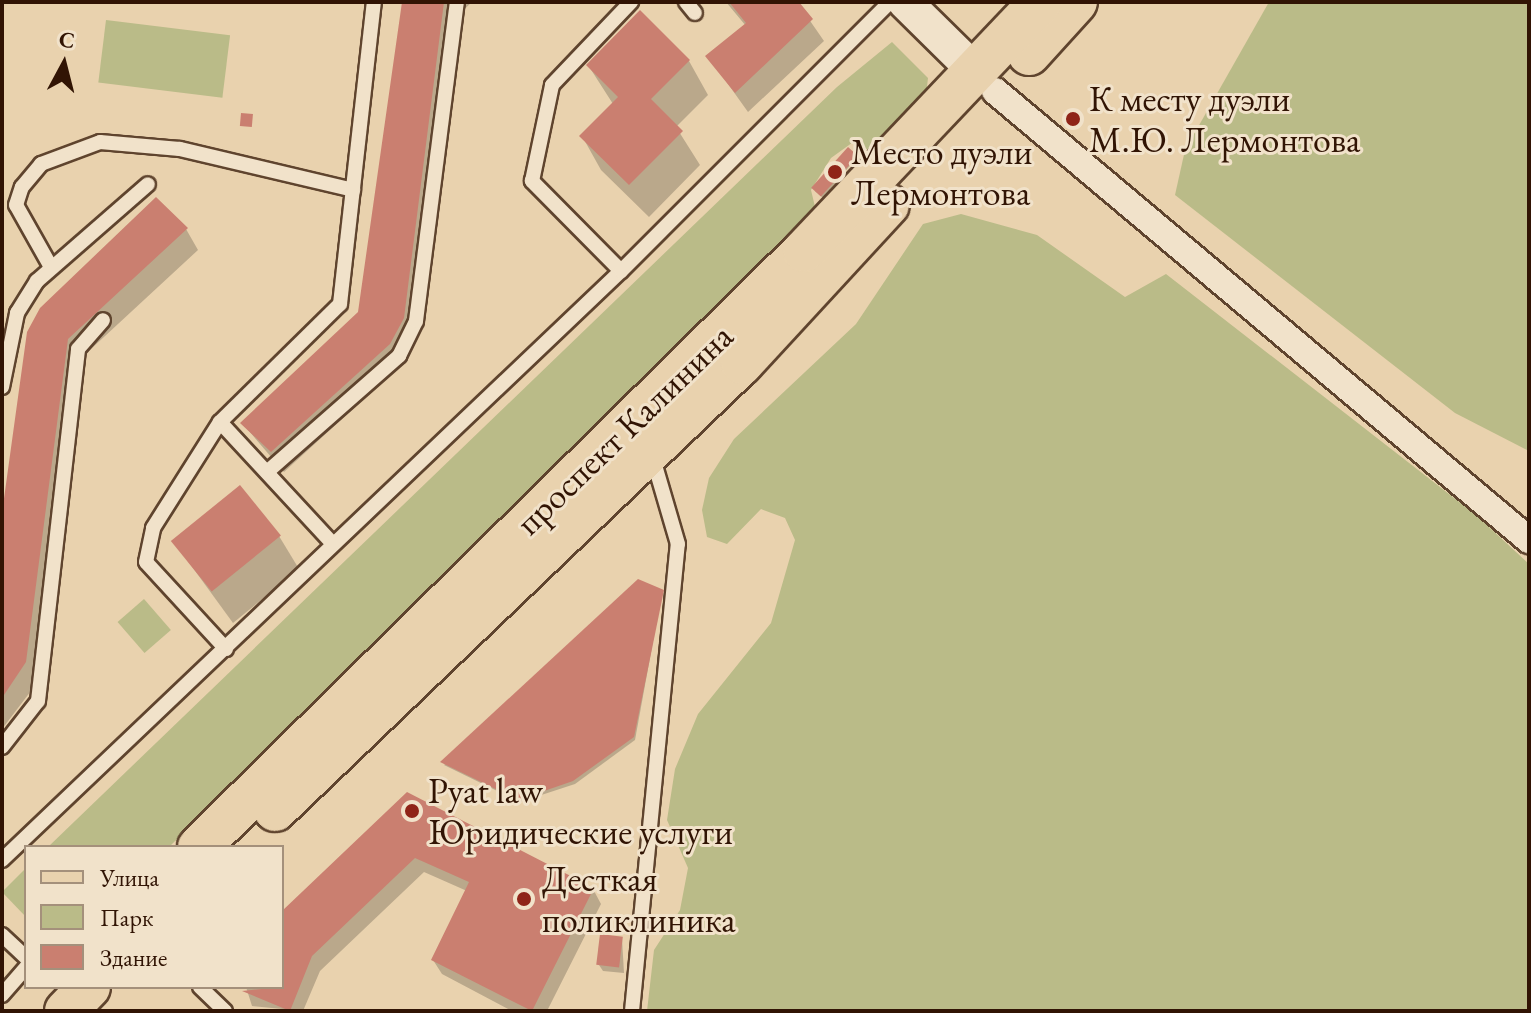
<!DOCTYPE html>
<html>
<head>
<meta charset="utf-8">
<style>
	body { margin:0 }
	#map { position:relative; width:1531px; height:1013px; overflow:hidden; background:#e9d2ae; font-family:"EB Garamond",serif }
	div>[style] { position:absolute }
	.green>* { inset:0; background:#babb88; transform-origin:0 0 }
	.shadow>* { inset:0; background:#0003 }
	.building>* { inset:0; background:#ca7f70; transform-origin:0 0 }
	.roads { filter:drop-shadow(2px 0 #5f442e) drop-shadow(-2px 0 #5f442e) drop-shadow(0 2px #5f442e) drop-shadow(0 -2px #5f442e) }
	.service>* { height:14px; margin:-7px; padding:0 7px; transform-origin:7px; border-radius:7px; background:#f1e2ca }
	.minor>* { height:26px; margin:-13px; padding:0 13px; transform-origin:13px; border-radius:13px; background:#f1e2ca }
	.tertiary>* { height:34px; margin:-17px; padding:0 17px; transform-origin:17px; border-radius:17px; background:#f1e2ca }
	.primary>* { height:42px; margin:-21px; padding:0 21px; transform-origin:21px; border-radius:21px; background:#e9d2ae }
	.dots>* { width:22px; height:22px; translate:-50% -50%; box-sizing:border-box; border:4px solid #f1e2ca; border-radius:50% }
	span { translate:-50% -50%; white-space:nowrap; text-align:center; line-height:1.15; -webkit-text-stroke:6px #f1e2ca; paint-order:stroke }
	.poi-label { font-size:36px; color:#311404 }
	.left { translate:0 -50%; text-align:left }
	.street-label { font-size:36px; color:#311404 }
	.frame { position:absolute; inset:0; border:4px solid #311404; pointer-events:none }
	.legend { position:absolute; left:24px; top:845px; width:260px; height:144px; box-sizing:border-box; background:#f1e2ca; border:2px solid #a4907b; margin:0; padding:10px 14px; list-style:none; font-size:24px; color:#311404 }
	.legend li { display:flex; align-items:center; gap:16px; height:40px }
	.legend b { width:40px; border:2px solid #a4907b }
	.north { position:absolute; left:24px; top:24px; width:80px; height:80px; -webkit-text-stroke:6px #f1e2ca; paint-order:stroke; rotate:7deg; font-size:22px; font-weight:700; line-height:32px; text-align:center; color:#311404 }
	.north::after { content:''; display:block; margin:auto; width:28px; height:36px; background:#311404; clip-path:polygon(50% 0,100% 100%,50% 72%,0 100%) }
</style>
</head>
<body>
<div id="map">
	<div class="green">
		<div style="clip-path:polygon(1269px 2px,1529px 2px,1529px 451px,1455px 413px,1175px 195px,1185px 150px)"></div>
		<div style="left:106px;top:20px;width:125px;height:63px;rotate:7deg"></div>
		<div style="clip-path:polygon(892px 42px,928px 78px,926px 95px,899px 126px,869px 151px,856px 140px,831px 158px,811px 190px,816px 211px,169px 847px,48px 847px,837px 87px)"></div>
		<div style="clip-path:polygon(961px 214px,1037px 235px,1125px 297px,1166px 274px,1476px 515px,1529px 564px,1529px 1011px,647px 1011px,654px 950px,680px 910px,688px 868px,667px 820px,675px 769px,698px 714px,771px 623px,795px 540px,785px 518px,761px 509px,727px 544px,707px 537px,702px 510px,709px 478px,734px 439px,856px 324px,923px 224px)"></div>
		<div style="left:144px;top:599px;width:41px;height:35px;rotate:49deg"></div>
		<div style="clip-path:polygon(26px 868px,26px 917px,2px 892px)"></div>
	</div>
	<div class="shadow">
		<div style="clip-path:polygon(404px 2px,472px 2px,456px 17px,415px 339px,401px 365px,284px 472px,243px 424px,360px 313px)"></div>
		<div style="clip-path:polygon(726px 2px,797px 2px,824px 41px,748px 112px,708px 56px,746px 26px)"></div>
		<div style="clip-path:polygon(640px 13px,689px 61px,708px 95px,676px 127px,700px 165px,649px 217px,601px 170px,582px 136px,613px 104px,588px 65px)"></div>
		<div style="clip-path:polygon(857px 157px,823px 198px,815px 191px)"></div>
		<div style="clip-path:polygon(186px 229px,198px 250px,78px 361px,37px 683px,2px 729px,2px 528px,28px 332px)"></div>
		<div style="clip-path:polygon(279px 536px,299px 569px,233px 623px,174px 542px)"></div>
		<div style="clip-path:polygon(662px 592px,635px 740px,575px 784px,520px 802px,444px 765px)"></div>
		<div style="clip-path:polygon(408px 794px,593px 889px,601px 904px,547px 1011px,512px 1011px,442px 974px,433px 960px,467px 891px,424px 872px,320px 971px,303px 1011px,252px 1006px,246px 987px,282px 987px,282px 913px)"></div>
		<div style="clip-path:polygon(622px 939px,624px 973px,603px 971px,599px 965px)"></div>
	</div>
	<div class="building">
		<div style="clip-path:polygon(402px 2px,444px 2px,404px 318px,390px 344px,271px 452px,240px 423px,358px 312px)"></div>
		<div style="clip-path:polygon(729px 2px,799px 2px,813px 19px,735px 93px,705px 56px,746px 23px)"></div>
		<div style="clip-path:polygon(640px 10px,690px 60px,651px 99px,683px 131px,629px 185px,579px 136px,618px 97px,586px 65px)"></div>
		<div style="left:241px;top:113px;width:12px;height:13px;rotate:5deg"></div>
		<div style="left:848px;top:147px;width:13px;height:55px;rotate:42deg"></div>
		<div style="clip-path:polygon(156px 197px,188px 228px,68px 339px,26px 662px,2px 698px,2px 513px,27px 332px,40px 308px)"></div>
		<div style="left:240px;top:485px;width:65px;height:89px;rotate:51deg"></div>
		<div style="clip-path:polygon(638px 579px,664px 590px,634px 737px,573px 781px,518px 800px,440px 762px)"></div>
		<div style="clip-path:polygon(407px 792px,594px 888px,532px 1011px,431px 960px,469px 882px,415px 858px,312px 956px,290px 1011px,242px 991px,282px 987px,282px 911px)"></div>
		<div style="left:600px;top:934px;width:23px;height:31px;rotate:7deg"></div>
	</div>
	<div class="roads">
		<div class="service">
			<div style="left:686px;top:2px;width:14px;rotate:51deg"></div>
			<div style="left:51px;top:267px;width:71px;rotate:-119.4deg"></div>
			<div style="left:16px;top:205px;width:19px;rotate:-72deg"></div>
			<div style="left:22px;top:187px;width:30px;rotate:-50deg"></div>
			<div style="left:41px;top:164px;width:63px;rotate:-20.4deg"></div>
			<div style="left:100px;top:142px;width:80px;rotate:5deg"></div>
			<div style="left:180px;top:149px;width:178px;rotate:13.3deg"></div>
			<div style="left:621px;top:271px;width:127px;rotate:-134.7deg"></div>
			<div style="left:532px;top:181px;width:98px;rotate:-78.2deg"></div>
			<div style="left:552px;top:85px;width:115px;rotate:-46.4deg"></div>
			<div style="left:2px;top:387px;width:76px;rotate:-78.5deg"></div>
			<div style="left:17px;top:313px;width:38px;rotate:-58deg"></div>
			<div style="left:37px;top:281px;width:147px;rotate:-41.1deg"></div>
			<div style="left:220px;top:422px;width:165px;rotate:47.2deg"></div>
			<div style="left:267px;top:472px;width:176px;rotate:-41.3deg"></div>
			<div style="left:399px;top:356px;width:39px;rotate:-64deg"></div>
			<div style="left:416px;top:321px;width:321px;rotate:-82.7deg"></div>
			<div style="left:226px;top:649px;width:118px;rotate:-132.6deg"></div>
			<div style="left:146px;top:562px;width:35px;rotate:-78deg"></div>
			<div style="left:153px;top:528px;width:125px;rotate:-57.7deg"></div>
			<div style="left:220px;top:422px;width:168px;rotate:-44.5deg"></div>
			<div style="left:340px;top:304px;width:304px;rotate:-83.6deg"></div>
			<div style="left:2px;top:747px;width:58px;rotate:-52deg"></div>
			<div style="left:38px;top:701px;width:354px;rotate:-83.5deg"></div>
			<div style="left:78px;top:349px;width:38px;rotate:-49deg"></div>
			<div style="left:2px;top:860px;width:854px;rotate:-43.58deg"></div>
			<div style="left:621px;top:271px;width:380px;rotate:-45deg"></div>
			<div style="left:2px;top:935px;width:33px;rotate:43deg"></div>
			<div style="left:200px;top:987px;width:35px;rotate:44deg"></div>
			<div style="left:2px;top:995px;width:37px;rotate:-49deg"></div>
			<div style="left:632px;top:1011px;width:469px;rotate:-84.4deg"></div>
			<div style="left:678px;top:544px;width:93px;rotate:-106.3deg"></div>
		</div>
		<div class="minor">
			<div style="left:995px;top:91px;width:698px;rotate:40.06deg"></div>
		</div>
		<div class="tertiary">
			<div style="left:905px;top:2px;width:100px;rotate:44.6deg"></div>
		</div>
		<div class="primary">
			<div style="left:1029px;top:54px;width:70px;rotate:-47.9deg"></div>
			<div style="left:275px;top:810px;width:646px;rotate:-43.75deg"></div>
			<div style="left:742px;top:363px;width:215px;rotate:-47.3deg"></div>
			<div style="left:199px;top:847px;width:849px;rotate:-44.57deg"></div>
			<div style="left:804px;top:251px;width:343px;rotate:-46.5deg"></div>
			<div style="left:66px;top:1011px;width:33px;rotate:-46deg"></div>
		</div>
	</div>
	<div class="dots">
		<div style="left:1073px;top:119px;background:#8f2418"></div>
		<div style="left:835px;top:172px;background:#8f2418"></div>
		<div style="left:412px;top:811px;background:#8f2418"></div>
		<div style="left:524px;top:899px;background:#8f2418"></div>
	</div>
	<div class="poi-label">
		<span class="left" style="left:1089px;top:119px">К месту дуэли<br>М.Ю. Лермонтова</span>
		<span class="left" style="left:851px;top:172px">Место дуэли<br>Лермонтова</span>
		<span class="left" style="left:428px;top:811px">Pyat law<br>Юридические услуги</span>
		<span class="left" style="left:542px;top:899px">Десткая<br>поликлиника</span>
	</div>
	<div class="street-label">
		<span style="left:624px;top:429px;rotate:-44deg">проспект Калинина</span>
	</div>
	<div class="frame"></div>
	<ul class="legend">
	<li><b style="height:10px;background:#e9d2ae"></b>Улица</li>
	<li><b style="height:22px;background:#babb88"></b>Парк</li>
	<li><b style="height:22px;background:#ca7f70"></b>Здание</li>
	</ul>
	<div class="north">С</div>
</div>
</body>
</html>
